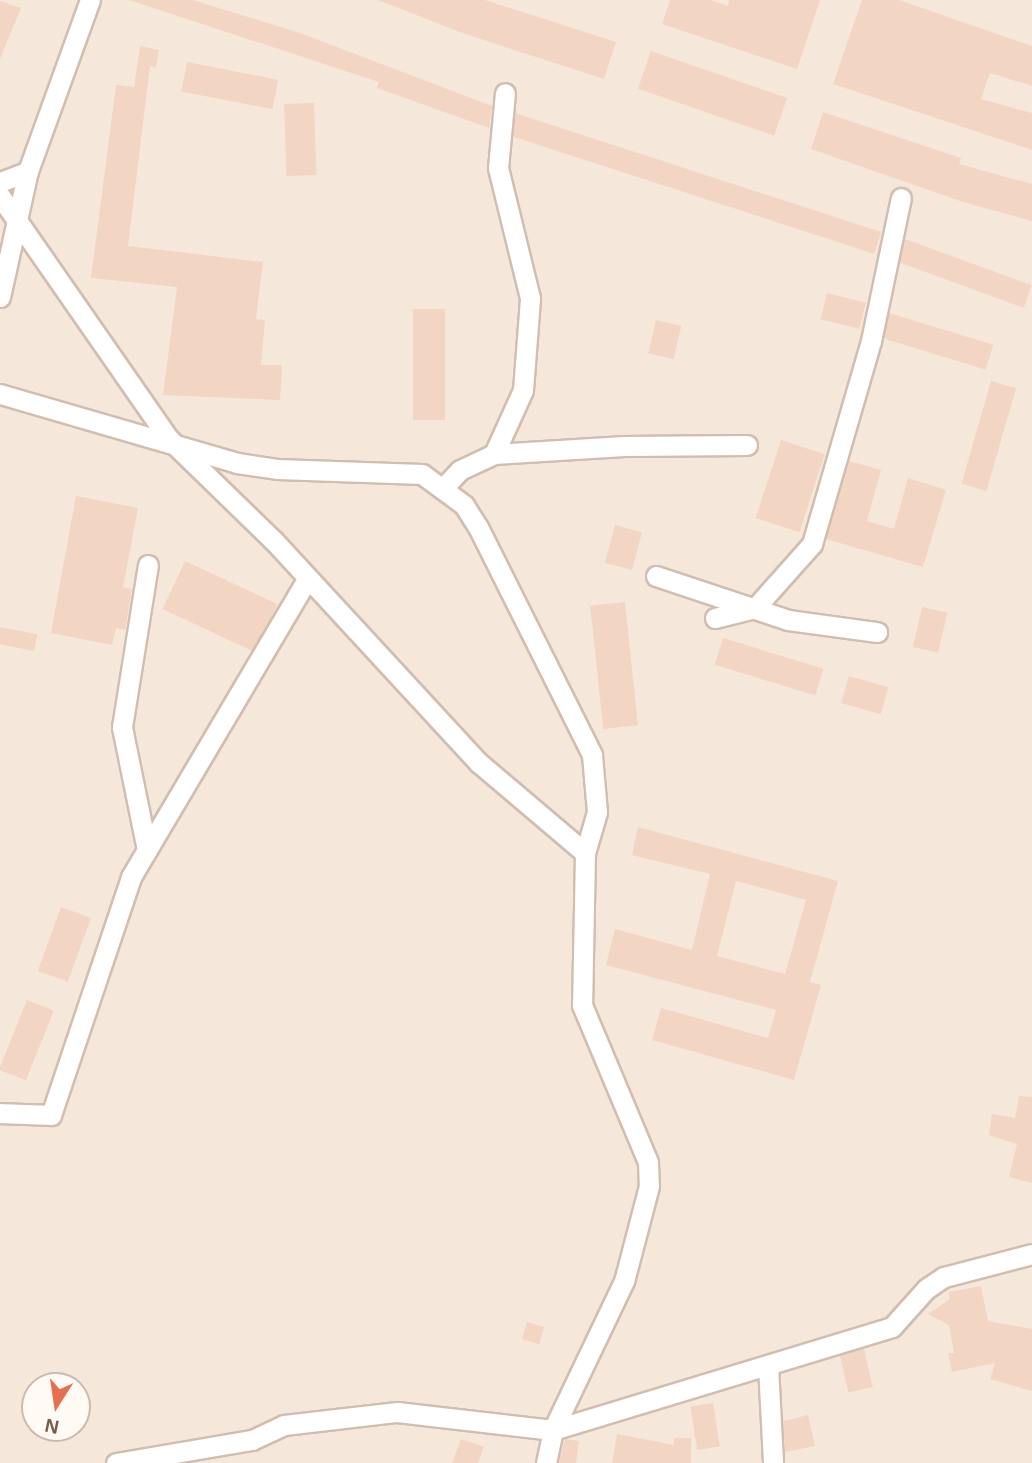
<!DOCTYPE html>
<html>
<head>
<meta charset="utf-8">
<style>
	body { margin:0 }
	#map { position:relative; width:1032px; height:1463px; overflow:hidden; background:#fdf6ec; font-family:Helvetica,sans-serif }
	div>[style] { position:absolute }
	.residential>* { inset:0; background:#f5e8da }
	.building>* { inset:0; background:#f3d5c3; transform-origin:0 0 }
	.roads { filter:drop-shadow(2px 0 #d1beb0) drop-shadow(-2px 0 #d1beb0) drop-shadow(0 2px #d1beb0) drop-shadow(0 -2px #d1beb0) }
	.street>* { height:19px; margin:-9.5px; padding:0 9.5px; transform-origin:9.5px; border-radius:9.5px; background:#fff }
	span { translate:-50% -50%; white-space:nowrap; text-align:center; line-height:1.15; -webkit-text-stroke:6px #fffaf3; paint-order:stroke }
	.north { position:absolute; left:21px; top:1372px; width:70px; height:70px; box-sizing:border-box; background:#fffaf3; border:2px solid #cabbb1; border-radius:50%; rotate:192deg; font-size:19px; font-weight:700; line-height:28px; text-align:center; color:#7a5c4d }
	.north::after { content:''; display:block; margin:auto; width:24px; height:32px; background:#e76f51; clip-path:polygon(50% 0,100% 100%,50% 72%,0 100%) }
</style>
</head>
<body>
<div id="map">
	<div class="residential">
		<div style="clip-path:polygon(evenodd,0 0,1032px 0,1032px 1463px,0 1463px,0 0,35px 1386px,77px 1386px,77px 1428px,35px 1428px,35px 1386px)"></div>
	</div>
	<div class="building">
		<div style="clip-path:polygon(129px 0,193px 0,300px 33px,492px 106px,489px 128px,377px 88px,379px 82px)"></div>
		<div style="clip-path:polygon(378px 0,485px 0,616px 42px,604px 79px,465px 34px)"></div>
		<div style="clip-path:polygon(670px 0,711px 0,728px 6px,729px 0,820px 0,797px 69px,662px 24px)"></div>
		<div style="clip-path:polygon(862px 0,899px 0,1032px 46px,1032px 86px,990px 73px,981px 99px,1032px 113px,1032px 150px,833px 84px)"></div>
		<div style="clip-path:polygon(0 1px,21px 8px,0 59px)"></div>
		<div style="clip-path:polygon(140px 46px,159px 50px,156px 67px,150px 66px,128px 246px,263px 262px,256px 319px,265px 320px,261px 365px,282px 365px,280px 400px,163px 395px,177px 287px,91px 278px,116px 85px,134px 87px)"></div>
		<div style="left:651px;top:51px;width:144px;height:40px;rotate:19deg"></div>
		<div style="left:187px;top:62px;width:93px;height:30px;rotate:11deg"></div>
		<div style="left:314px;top:103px;width:72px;height:30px;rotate:88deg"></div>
		<div style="clip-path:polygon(823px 112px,961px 158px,959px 164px,1032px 184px,1032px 221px,963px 202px,811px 149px)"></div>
		<div style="left:515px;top:113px;width:385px;height:23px;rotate:18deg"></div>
		<div style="left:905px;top:239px;width:135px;height:24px;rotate:20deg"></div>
		<div style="left:827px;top:293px;width:40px;height:27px;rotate:14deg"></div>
		<div style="left:413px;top:309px;width:32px;height:111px"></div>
		<div style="left:889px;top:313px;width:109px;height:26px;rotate:17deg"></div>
		<div style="left:656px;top:320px;width:26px;height:34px;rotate:13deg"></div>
		<div style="left:991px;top:381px;width:26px;height:107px;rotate:16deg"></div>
		<div style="left:781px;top:440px;width:46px;height:82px;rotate:18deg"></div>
		<div style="clip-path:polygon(849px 461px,881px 470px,867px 521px,894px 529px,908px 478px,946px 490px,923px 567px,826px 539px)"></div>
		<div style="clip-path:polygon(76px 496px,138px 508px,123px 587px,132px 589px,125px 630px,116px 628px,112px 645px,51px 633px)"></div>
		<div style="left:615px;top:525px;width:28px;height:39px;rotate:15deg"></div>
		<div style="left:185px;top:561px;width:102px;height:53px;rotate:25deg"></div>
		<div style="left:625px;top:602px;width:124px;height:35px;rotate:84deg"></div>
		<div style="left:922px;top:607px;width:26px;height:41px;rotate:13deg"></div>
		<div style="left:0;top:627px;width:38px;height:17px;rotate:11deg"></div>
		<div style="left:723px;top:638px;width:105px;height:28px;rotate:17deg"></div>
		<div style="left:849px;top:676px;width:41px;height:28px;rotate:16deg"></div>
		<div style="clip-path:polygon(evenodd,638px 827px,838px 881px,810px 982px,821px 985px,794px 1080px,652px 1040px,661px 1008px,768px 1038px,776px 1010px,606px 965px,615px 929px,692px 950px,710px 874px,632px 855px,638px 827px,736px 881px,806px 900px,785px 974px,717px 956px,736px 881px)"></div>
		<div style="left:61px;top:907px;width:32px;height:68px;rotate:20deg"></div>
		<div style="left:27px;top:1000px;width:29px;height:75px;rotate:22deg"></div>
		<div style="clip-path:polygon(1019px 1096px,1032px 1097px,1032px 1183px,1009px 1177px,1017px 1144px,989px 1135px,992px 1114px,1015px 1118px)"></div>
		<div style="clip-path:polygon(981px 1286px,988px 1321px,1032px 1329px,1032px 1391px,990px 1379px,995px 1363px,952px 1372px,948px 1353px,954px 1353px,949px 1325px,928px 1314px,949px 1300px,949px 1292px)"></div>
		<div style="left:527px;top:1322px;width:18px;height:18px;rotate:16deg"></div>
		<div style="left:864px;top:1349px;width:39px;height:25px;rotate:77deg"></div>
		<div style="left:713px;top:1403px;width:44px;height:23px;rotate:81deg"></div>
		<div style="clip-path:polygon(808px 1415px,815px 1446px,785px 1452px,783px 1421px)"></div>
		<div style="clip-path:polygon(617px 1434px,674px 1445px,674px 1438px,691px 1438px,691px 1463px,612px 1463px)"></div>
		<div style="clip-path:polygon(461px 1439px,484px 1447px,478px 1463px,452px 1463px)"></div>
		<div style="clip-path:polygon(565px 1439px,579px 1441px,576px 1463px,559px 1463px)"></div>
	</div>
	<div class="roads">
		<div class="street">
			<div style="left:0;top:182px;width:30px;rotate:-21deg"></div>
			<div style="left:0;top:196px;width:296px;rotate:55.2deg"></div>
			<div style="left:169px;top:439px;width:146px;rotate:44.2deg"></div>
			<div style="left:274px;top:541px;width:302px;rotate:47.3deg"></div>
			<div style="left:479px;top:763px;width:139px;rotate:40.3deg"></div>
			<div style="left:0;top:297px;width:129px;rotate:-77.5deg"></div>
			<div style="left:28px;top:171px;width:182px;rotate:-70.1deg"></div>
			<div style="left:0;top:394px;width:247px;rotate:16.2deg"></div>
			<div style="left:237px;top:463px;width:40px;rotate:8.5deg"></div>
			<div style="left:277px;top:469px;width:145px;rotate:2deg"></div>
			<div style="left:422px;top:474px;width:52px;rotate:36.4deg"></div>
			<div style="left:464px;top:505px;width:26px;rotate:58deg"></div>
			<div style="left:478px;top:527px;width:255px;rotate:63.4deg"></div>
			<div style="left:592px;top:755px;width:57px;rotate:85deg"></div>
			<div style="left:597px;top:812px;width:43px;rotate:106.3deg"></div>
			<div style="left:585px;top:853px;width:152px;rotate:91.1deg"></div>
			<div style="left:582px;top:1005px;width:170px;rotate:67.2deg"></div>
			<div style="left:648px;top:1162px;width:24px;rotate:88deg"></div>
			<div style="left:649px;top:1186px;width:98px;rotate:104.7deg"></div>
			<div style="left:624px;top:1281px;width:165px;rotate:115.5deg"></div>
			<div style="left:553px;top:1430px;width:34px;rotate:102deg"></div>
			<div style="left:494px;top:454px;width:70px;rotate:-65.6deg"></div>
			<div style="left:523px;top:390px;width:92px;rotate:-85.6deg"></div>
			<div style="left:530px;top:298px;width:134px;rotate:-103.8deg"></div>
			<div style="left:498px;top:168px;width:75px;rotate:-84.7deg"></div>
			<div style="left:444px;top:487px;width:23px;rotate:-47deg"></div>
			<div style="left:460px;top:470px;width:38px;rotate:-25deg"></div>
			<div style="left:494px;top:454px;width:130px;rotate:-3.5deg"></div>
			<div style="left:624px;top:446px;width:123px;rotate:-0.5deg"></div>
			<div style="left:656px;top:576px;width:139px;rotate:18.4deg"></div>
			<div style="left:788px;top:620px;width:90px;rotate:7.7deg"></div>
			<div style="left:715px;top:618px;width:41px;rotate:-14deg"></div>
			<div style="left:755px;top:608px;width:86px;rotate:-48.3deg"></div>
			<div style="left:812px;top:544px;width:211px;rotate:-73.8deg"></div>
			<div style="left:871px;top:341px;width:146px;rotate:-78.2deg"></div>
			<div style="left:147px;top:850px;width:126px;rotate:-101.5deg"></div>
			<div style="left:122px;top:727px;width:164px;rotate:-80.9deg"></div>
			<div style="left:0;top:1113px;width:51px;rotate:2.2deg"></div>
			<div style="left:51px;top:1115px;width:251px;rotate:-71.4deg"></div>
			<div style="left:131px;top:877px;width:347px;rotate:-59.4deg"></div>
			<div style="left:768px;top:1366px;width:97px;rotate:87deg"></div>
			<div style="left:116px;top:1463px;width:138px;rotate:-9.6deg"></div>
			<div style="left:252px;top:1440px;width:35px;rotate:-25deg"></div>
			<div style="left:284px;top:1425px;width:114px;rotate:-6.6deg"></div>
			<div style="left:397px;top:1412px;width:157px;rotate:6.6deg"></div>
			<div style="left:553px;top:1430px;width:354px;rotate:-16.9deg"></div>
			<div style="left:892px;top:1327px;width:51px;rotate:-48.2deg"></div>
			<div style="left:926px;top:1289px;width:22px;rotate:-34deg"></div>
			<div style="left:944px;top:1277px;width:91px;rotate:-14.6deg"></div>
		</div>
	</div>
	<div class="north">N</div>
</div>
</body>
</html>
